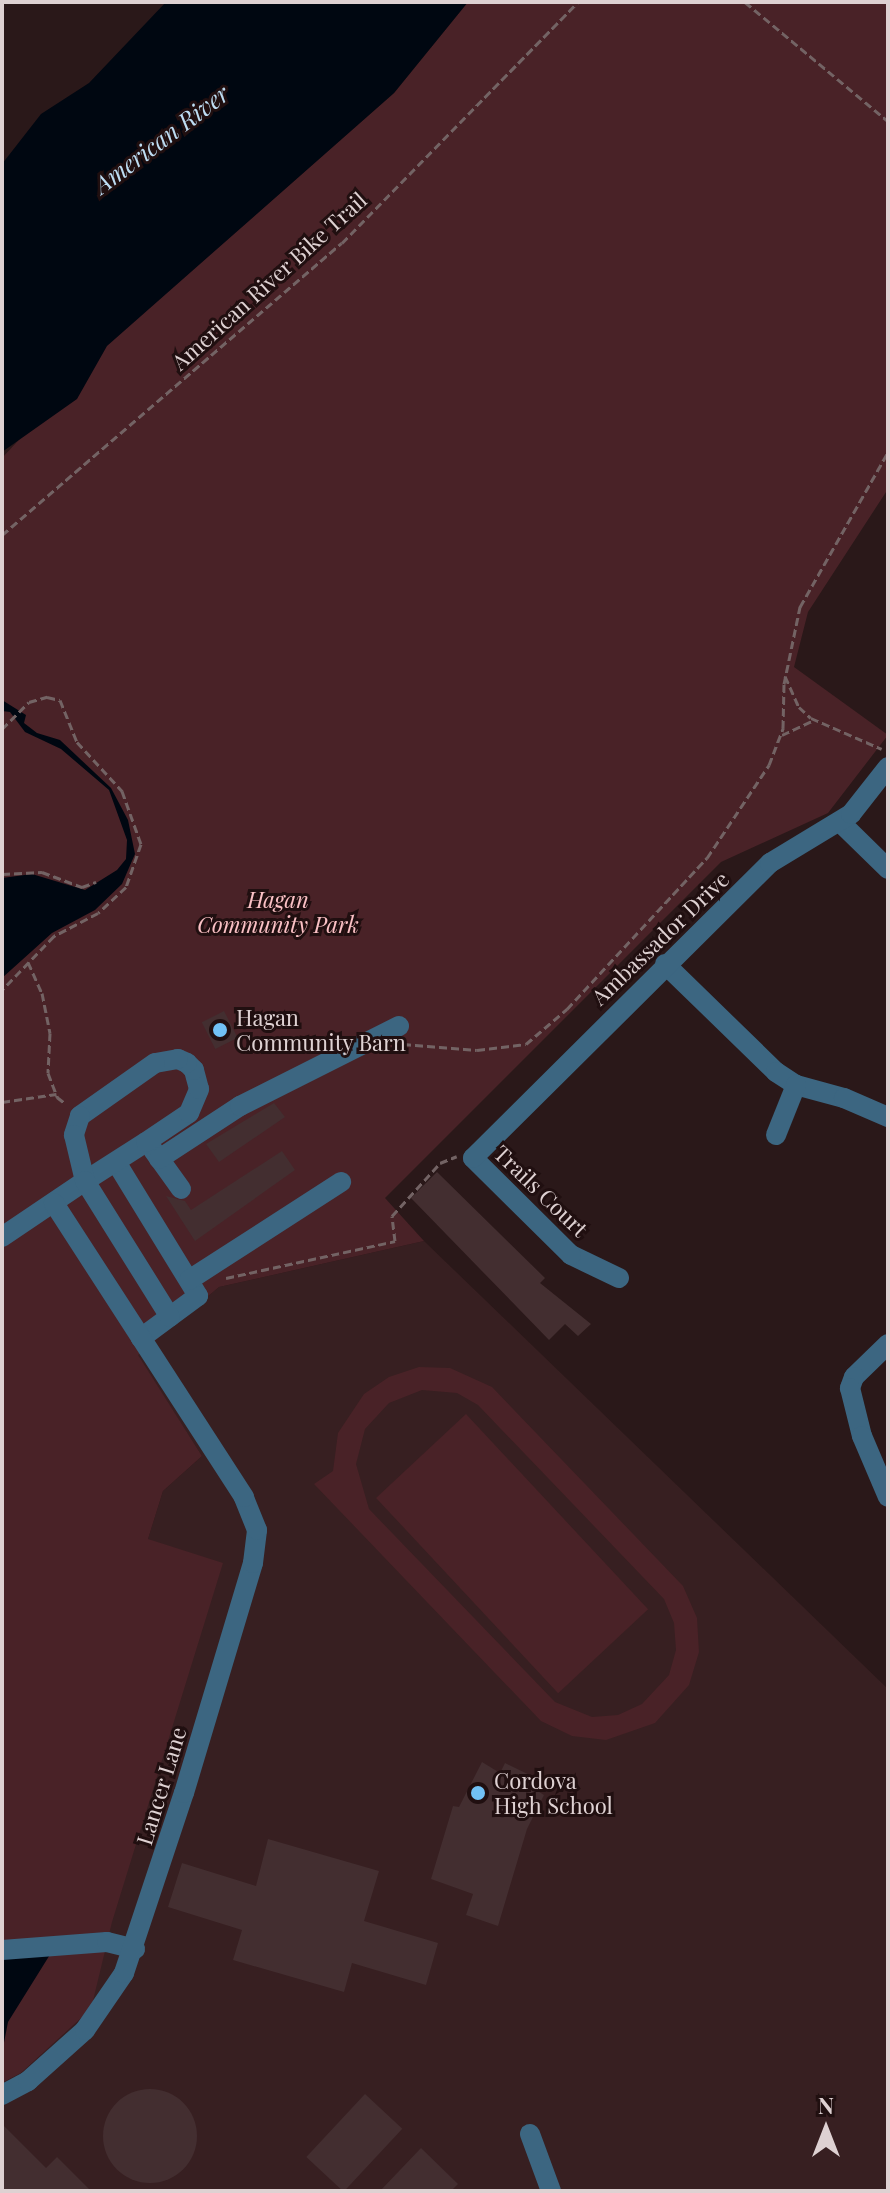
<!DOCTYPE html>
<html>
<head>
<meta charset="utf-8">
<style>
	body { margin:0 }
	#map { position:relative; width:890px; height:2193px; overflow:hidden; background:#2a1819; font-family:"Playfair Display",serif }
	div>[style] { position:absolute }
	.built>* { inset:0; background:#371f21 }
	.green>* { inset:0; background:#492227; transform-origin:0 0 }
	.water>* { inset:0; background:#000711 }
	.building>* { inset:0; background:#432e30; transform-origin:0 0 }
	.round { border-radius:50% }
	.path>* { height:3px; margin-top:-1.5px; transform-origin:0; background:repeating-linear-gradient(90deg,#736364 0 8px,transparent 0 12px) }
	.minor>* { height:20px; margin:-10px; padding:0 10px; transform-origin:10px; border-radius:10px; background:#3c6681 }
	.dots>* { width:22px; height:22px; translate:-50% -50%; box-sizing:border-box; border:4px solid #200f10; border-radius:50% }
	span { translate:-50% -50%; white-space:nowrap; text-align:center; line-height:1.15; -webkit-text-stroke:6px #200f10; paint-order:stroke }
	.street-label { font-size:22px; color:#ded1d2 }
	.park-label { font-size:22px; color:#fbc1c5; font-style:italic }
	.poi-label { font-size:22px; color:#ded1d2 }
	.left { translate:0 -50%; text-align:left }
	.water-label { font-size:24px; color:#beddf3; font-style:italic }
	.frame { position:absolute; inset:0; border:4px solid #ded1d2; pointer-events:none }
	.north { position:absolute; left:786px; top:2089px; width:80px; height:80px; -webkit-text-stroke:6px #200f10; paint-order:stroke; rotate:0deg; font-size:22px; font-weight:700; line-height:32px; text-align:center; color:#ded1d2 }
	.north::after { content:''; display:block; margin:auto; width:28px; height:36px; background:#ded1d2; clip-path:polygon(50% 0,100% 100%,50% 72%,0 100%) }
</style>
</head>
<body>
<div id="map">
	<div class="built">
		<div style="clip-path:polygon(424px 1241px,888px 1689px,888px 2191px,2px 2191px,2px 2083px,21px 2073px,91px 2009px,35px 1897px,163px 1491px,202px 1456px,137px 1355px,219px 1287px)"></div>
	</div>
	<div class="green">
		<div style="clip-path:polygon(468px 2px,888px 2px,888px 489px,808px 612px,794px 667px,888px 735px,828px 813px,721px 862px,385px 1198px,424px 1241px,219px 1287px,138px 1355px,202px 1456px,163px 1491px,148px 1539px,223px 1563px,112px 1922px,91px 2009px,21px 2073px,2px 2083px,2px 458px,106px 346px,394px 93px)"></div>
		<div style="clip-path:polygon(evenodd,419px 1367px,450px 1368px,492px 1387px,683px 1586px,697px 1618px,699px 1652px,689px 1685px,655px 1723px,606px 1740px,572px 1736px,541px 1721px,314px 1484px,333px 1471px,338px 1433px,364px 1394px,389px 1377px,419px 1367px,422px 1390px,457px 1393px,478px 1405px,664px 1599px,674px 1623px,676px 1650px,669px 1675px,642px 1704px,618px 1715px,592px 1717px,555px 1702px,369px 1509px,356px 1464px,365px 1429px,389px 1403px,422px 1390px)"></div>
		<div style="left:466px;top:1414px;width:267px;height:123px;rotate:47deg"></div>
	</div>
	<div class="water">
		<div style="clip-path:polygon(166px 2px,468px 2px,394px 93px,107px 346px,77px 399px,2px 452px,2px 164px,41px 114px,89px 83px)"></div>
		<div style="clip-path:polygon(2px 700px,26px 715px,24px 723px,37px 733px,60px 740px,111px 788px,128px 820px,135px 854px,122px 884px,95px 910px,52px 933px,2px 978px,2px 878px,32px 874px,85px 890px,117px 870px,126px 859px,127px 840px,109px 790px,61px 749px,25px 732px,10px 712px,2px 711px)"></div>
		<div style="clip-path:polygon(51px 1953px,8px 2022px,2px 2053px,2px 1957px)"></div>
	</div>
	<div class="building">
		<div style="left:224px;top:1011px;width:30px;height:25px;rotate:63deg"></div>
		<div style="clip-path:polygon(274px 1103px,285px 1117px,219px 1162px,206px 1144px)"></div>
		<div style="clip-path:polygon(282px 1151px,295px 1170px,195px 1241px,166px 1196px,185px 1201px,191px 1210px)"></div>
		<div style="clip-path:polygon(437px 1172px,545px 1278px,540px 1283px,591px 1324px,578px 1336px,565px 1324px,549px 1340px,411px 1198px)"></div>
		<div style="clip-path:polygon(482px 1762px,500px 1773px,505px 1763px,540px 1780px,536px 1790px,544px 1795px,527px 1829px,498px 1926px,466px 1915px,473px 1894px,431px 1879px,453px 1806px,459px 1807px)"></div>
		<div style="clip-path:polygon(268px 1839px,379px 1871px,364px 1921px,438px 1943px,426px 1985px,352px 1963px,344px 1992px,233px 1960px,242px 1930px,168px 1907px,182px 1863px,256px 1886px)"></div>
		<div class="round" style="left:103px;top:2089px;width:94px;height:94px"></div>
		<div style="left:365px;top:2094px;width:51px;height:86px;rotate:43deg"></div>
		<div style="clip-path:polygon(2px 2124px,46px 2168px,57px 2157px,91px 2191px,2px 2191px)"></div>
		<div style="clip-path:polygon(421px 2148px,458px 2184px,451px 2191px,380px 2191px)"></div>
	</div>
	<div class="path">
		<div style="left:745px;top:2px;width:186px;rotate:39.8deg"></div>
		<div style="left:2px;top:535px;width:448px;rotate:-40.7deg"></div>
		<div style="left:342px;top:243px;width:337px;rotate:-45.6deg"></div>
		<div style="left:785px;top:676px;width:34px;rotate:66deg"></div>
		<div style="left:799px;top:707px;width:16px;rotate:43deg"></div>
		<div style="left:811px;top:718px;width:77px;rotate:23.6deg"></div>
		<div style="left:2px;top:729px;width:38px;rotate:-45deg"></div>
		<div style="left:29px;top:702px;width:19px;rotate:-16deg"></div>
		<div style="left:47px;top:697px;width:13px;rotate:13deg"></div>
		<div style="left:60px;top:700px;width:45px;rotate:68deg"></div>
		<div style="left:77px;top:742px;width:67px;rotate:47.4deg"></div>
		<div style="left:122px;top:791px;width:56px;rotate:70.3deg"></div>
		<div style="left:141px;top:844px;width:46px;rotate:109.2deg"></div>
		<div style="left:126px;top:887px;width:38px;rotate:137deg"></div>
		<div style="left:98px;top:913px;width:50px;rotate:152.4deg"></div>
		<div style="left:54px;top:936px;width:75px;rotate:133.9deg"></div>
		<div style="left:782px;top:735px;width:35px;rotate:-25deg"></div>
		<div style="left:2px;top:874px;width:40px;rotate:-2.9deg"></div>
		<div style="left:42px;top:872px;width:43px;rotate:20.6deg"></div>
		<div style="left:82px;top:887px;width:15px;rotate:-20deg"></div>
		<div style="left:28px;top:962px;width:34px;rotate:66deg"></div>
		<div style="left:42px;top:993px;width:41px;rotate:78.7deg"></div>
		<div style="left:50px;top:1033px;width:40px;rotate:92.9deg"></div>
		<div style="left:48px;top:1073px;width:26px;rotate:69deg"></div>
		<div style="left:57px;top:1097px;width:11px;rotate:38deg"></div>
		<div style="left:403px;top:1044px;width:74px;rotate:4.6deg"></div>
		<div style="left:477px;top:1050px;width:49px;rotate:-7deg"></div>
		<div style="left:526px;top:1044px;width:54px;rotate:-40.5deg"></div>
		<div style="left:567px;top:1009px;width:206px;rotate:-47.2deg"></div>
		<div style="left:707px;top:858px;width:112px;rotate:-56.3deg"></div>
		<div style="left:769px;top:765px;width:40px;rotate:-69deg"></div>
		<div style="left:783px;top:728px;width:44px;rotate:-88.7deg"></div>
		<div style="left:784px;top:684px;width:79px;rotate:-78.3deg"></div>
		<div style="left:800px;top:607px;width:178px;rotate:-60.4deg"></div>
		<div style="left:2px;top:1102px;width:55px;rotate:-8.4deg"></div>
		<div style="left:226px;top:1278px;width:173px;rotate:-12.3deg"></div>
		<div style="left:395px;top:1241px;width:25px;rotate:-97deg"></div>
		<div style="left:392px;top:1216px;width:72px;rotate:-47.8deg"></div>
		<div style="left:440px;top:1163px;width:18px;rotate:-22deg"></div>
	</div>
	<div class="minor">
		<div style="left:841px;top:823px;width:66px;rotate:44.4deg"></div>
		<div style="left:665px;top:964px;width:155px;rotate:44.2deg"></div>
		<div style="left:776px;top:1072px;width:24px;rotate:33deg"></div>
		<div style="left:796px;top:1085px;width:50px;rotate:15.2deg"></div>
		<div style="left:844px;top:1098px;width:48px;rotate:23.4deg"></div>
		<div style="left:776px;top:1135px;width:54px;rotate:-68.2deg"></div>
		<div style="left:153px;top:1150px;width:48px;rotate:54.3deg"></div>
		<div style="left:159px;top:1159px;width:97px;rotate:-33.2deg"></div>
		<div style="left:240px;top:1106px;width:178px;rotate:-26.7deg"></div>
		<div style="left:116px;top:1162px;width:157px;rotate:58.5deg"></div>
		<div style="left:198px;top:1296px;width:71px;rotate:143.6deg"></div>
		<div style="left:2px;top:1237px;width:100px;rotate:-34deg"></div>
		<div style="left:85px;top:1181px;width:72px;rotate:-32.6deg"></div>
		<div style="left:146px;top:1142px;width:52px;rotate:-34deg"></div>
		<div style="left:189px;top:1113px;width:26px;rotate:-67deg"></div>
		<div style="left:199px;top:1089px;width:20px;rotate:-105deg"></div>
		<div style="left:194px;top:1070px;width:10px;rotate:-135deg"></div>
		<div style="left:187px;top:1063px;width:10px;rotate:-156deg"></div>
		<div style="left:178px;top:1059px;width:23px;rotate:170deg"></div>
		<div style="left:155px;top:1063px;width:92px;rotate:144.8deg"></div>
		<div style="left:80px;top:1116px;width:20px;rotate:108deg"></div>
		<div style="left:74px;top:1135px;width:47px;rotate:76.6deg"></div>
		<div style="left:85px;top:1181px;width:160px;rotate:58deg"></div>
		<div style="left:619px;top:1278px;width:53px;rotate:-154.4deg"></div>
		<div style="left:571px;top:1255px;width:138px;rotate:-135.3deg"></div>
		<div style="left:473px;top:1158px;width:419px;rotate:-44.8deg"></div>
		<div style="left:770px;top:863px;width:95px;rotate:-31.2deg"></div>
		<div style="left:851px;top:814px;width:60px;rotate:-51.8deg"></div>
		<div style="left:189px;top:1280px;width:181px;rotate:-32.8deg"></div>
		<div style="left:888px;top:1344px;width:47px;rotate:135.9deg"></div>
		<div style="left:854px;top:1377px;width:12px;rotate:110deg"></div>
		<div style="left:850px;top:1388px;width:49px;rotate:76deg"></div>
		<div style="left:862px;top:1436px;width:66px;rotate:66.9deg"></div>
		<div style="left:2px;top:1950px;width:105px;rotate:-4.4deg"></div>
		<div style="left:107px;top:1942px;width:29px;rotate:14deg"></div>
		<div style="left:2px;top:2095px;width:30px;rotate:-28deg"></div>
		<div style="left:28px;top:2081px;width:76px;rotate:-41.8deg"></div>
		<div style="left:85px;top:2030px;width:69px;rotate:-55.6deg"></div>
		<div style="left:124px;top:1973px;width:190px;rotate:-71.6deg"></div>
		<div style="left:184px;top:1793px;width:240px;rotate:-73.3deg"></div>
		<div style="left:253px;top:1563px;width:33px;rotate:-83deg"></div>
		<div style="left:257px;top:1530px;width:35px;rotate:-112deg"></div>
		<div style="left:244px;top:1497px;width:350px;rotate:-122.9deg"></div>
		<div style="left:530px;top:2134px;width:61px;rotate:69.8deg"></div>
	</div>
	<div class="dots">
		<div style="left:220px;top:1030px;background:#71c1f5"></div>
		<div style="left:478px;top:1793px;background:#71c1f5"></div>
	</div>
	<div class="street-label">
		<span style="left:269px;top:281px;rotate:-42deg">American River Bike Trail</span>
		<span style="left:660px;top:938px;rotate:-44deg">Ambassador Drive</span>
		<span style="left:541px;top:1191px;rotate:44deg">Trails Court</span>
		<span style="left:161px;top:1786px;rotate:-73deg">Lancer Lane</span>
	</div>
	<div class="park-label">
		<span style="left:278px;top:912px">Hagan<br>Community Park</span>
	</div>
	<div class="poi-label">
		<span class="left" style="left:236px;top:1030px">Hagan<br>Community Barn</span>
		<span class="left" style="left:494px;top:1793px">Cordova<br>High School</span>
	</div>
	<div class="water-label">
		<span style="left:161px;top:139px;rotate:-37deg">American River</span>
	</div>
	<div class="frame"></div>
	<div class="north">N</div>
</div>
</body>
</html>
